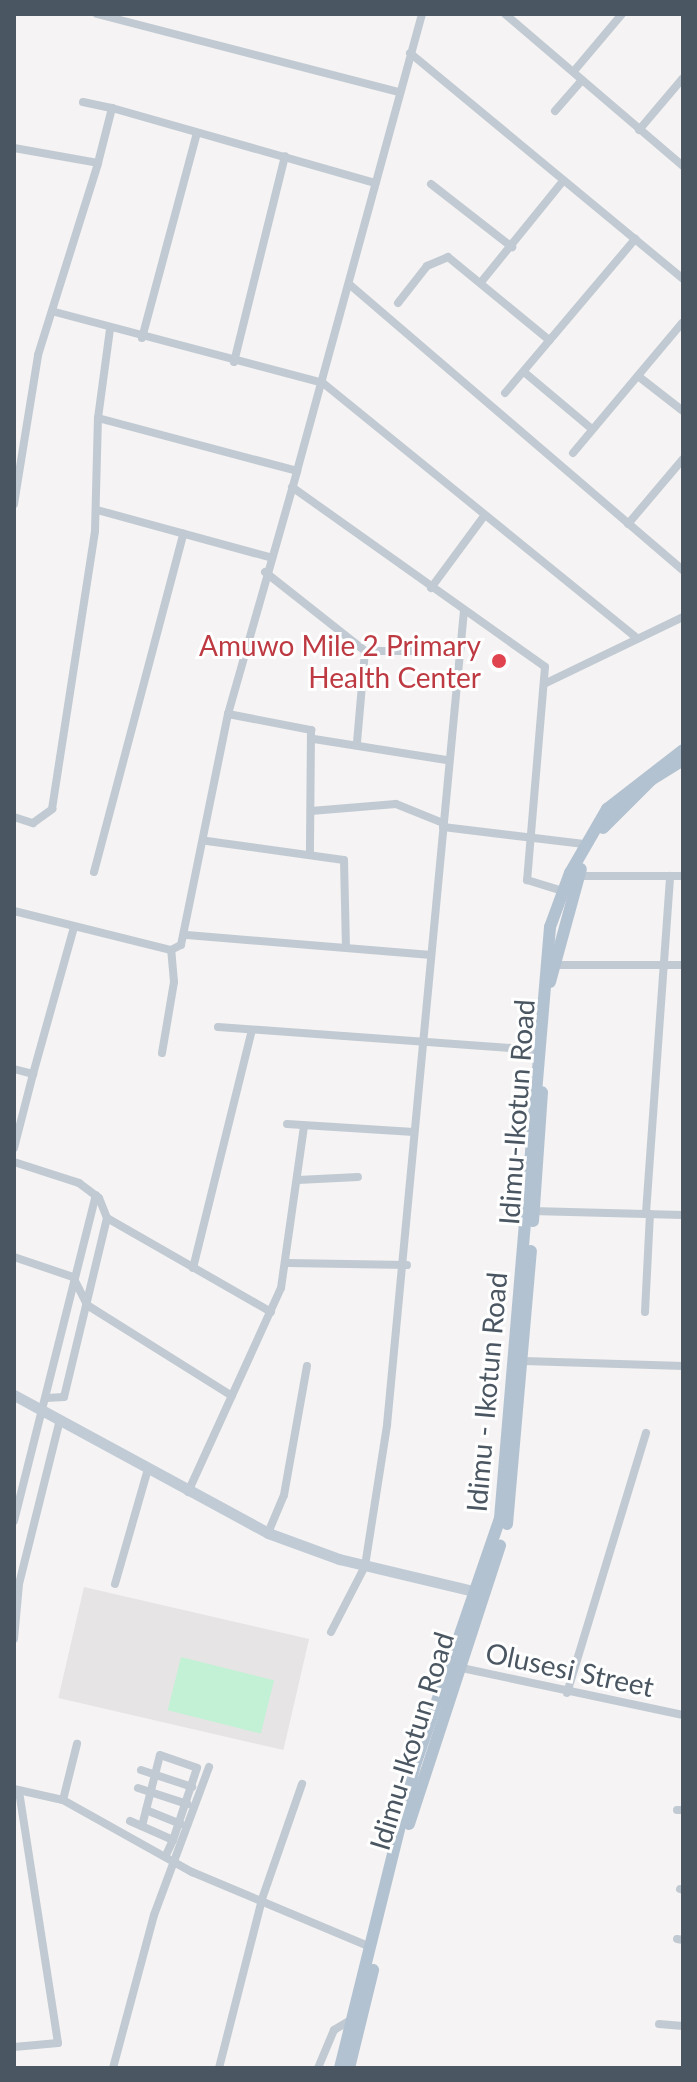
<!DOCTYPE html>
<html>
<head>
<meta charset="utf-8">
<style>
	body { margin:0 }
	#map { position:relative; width:697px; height:2082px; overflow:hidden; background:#f5f3f3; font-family:Lato,sans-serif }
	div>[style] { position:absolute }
	.education>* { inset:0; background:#e6e4e5; transform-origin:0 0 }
	.green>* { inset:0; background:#c3f1d5; transform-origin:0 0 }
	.street>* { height:8px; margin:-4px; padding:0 4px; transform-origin:4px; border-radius:4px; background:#c1cad2 }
	.secondary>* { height:11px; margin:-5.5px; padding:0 5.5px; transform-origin:5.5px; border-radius:5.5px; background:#c1cbd6 }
	.primary>* { height:12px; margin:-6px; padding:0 6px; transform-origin:6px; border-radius:6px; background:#b3c2d1 }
	.dots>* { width:22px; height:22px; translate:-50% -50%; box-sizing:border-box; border:4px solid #fff; border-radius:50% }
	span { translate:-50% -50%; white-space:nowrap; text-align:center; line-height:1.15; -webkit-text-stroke:6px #fff; paint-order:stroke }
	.health-label { font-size:28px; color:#be3a42 }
	.right { translate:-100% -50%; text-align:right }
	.street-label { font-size:28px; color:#4a5661 }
	.frame { position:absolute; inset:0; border:16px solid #4a5661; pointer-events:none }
</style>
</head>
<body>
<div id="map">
	<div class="education">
		<div style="left:84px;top:1587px;width:231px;height:114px;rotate:13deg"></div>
	</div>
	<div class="green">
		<div style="left:181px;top:1657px;width:96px;height:55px;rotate:14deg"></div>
	</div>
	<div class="street">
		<div style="left:97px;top:14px;width:311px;rotate:14.5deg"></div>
		<div style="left:505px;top:14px;width:234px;rotate:40.5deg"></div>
		<div style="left:410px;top:53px;width:354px;rotate:39.6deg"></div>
		<div style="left:574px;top:71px;width:75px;rotate:-49.9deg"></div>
		<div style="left:83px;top:102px;width:30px;rotate:12deg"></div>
		<div style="left:555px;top:111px;width:41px;rotate:-48.9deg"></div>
		<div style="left:639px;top:130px;width:68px;rotate:-49.8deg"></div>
		<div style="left:14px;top:148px;width:85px;rotate:10.1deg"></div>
		<div style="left:98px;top:163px;width:57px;rotate:-75.7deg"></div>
		<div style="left:112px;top:108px;width:274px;rotate:15.9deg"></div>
		<div style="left:431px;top:184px;width:103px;rotate:37.9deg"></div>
		<div style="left:482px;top:281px;width:129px;rotate:-51deg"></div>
		<div style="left:349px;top:284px;width:440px;rotate:40.6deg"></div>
		<div style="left:398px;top:303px;width:47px;rotate:-51.9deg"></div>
		<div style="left:427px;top:266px;width:23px;rotate:-23deg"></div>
		<div style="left:448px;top:257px;width:131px;rotate:39.4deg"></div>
		<div style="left:55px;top:312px;width:277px;rotate:14.8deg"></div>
		<div style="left:323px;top:383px;width:405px;rotate:39.1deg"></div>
		<div style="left:142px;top:338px;width:212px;rotate:-75deg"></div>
		<div style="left:234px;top:362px;width:212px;rotate:-76.1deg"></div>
		<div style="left:524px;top:372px;width:89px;rotate:40deg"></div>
		<div style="left:638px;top:376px;width:57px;rotate:37.9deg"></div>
		<div style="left:505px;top:393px;width:202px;rotate:-49.8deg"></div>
		<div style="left:98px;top:418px;width:90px;rotate:-82.3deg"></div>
		<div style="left:573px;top:453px;width:170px;rotate:-50deg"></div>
		<div style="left:292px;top:487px;width:310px;rotate:35.4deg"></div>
		<div style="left:545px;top:667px;width:214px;rotate:94.8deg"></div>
		<div style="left:527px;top:880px;width:37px;rotate:17deg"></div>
		<div style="left:14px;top:504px;width:151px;rotate:-80.8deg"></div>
		<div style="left:38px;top:355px;width:201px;rotate:-72.6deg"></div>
		<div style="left:97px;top:510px;width:178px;rotate:15.3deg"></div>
		<div style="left:628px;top:524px;width:85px;rotate:-49.8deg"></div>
		<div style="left:265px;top:572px;width:127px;rotate:38.3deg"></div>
		<div style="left:365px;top:651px;width:91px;rotate:95deg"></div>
		<div style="left:431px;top:588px;width:89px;rotate:-53.6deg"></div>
		<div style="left:365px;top:651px;width:92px"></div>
		<div style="left:544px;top:684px;width:154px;rotate:-25.7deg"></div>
		<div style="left:228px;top:714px;width:85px;rotate:10.9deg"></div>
		<div style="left:311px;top:730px;width:124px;rotate:90.5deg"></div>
		<div style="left:314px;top:739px;width:134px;rotate:9deg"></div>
		<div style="left:311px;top:811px;width:85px;rotate:-4.7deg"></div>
		<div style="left:396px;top:804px;width:51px;rotate:22deg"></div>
		<div style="left:14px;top:817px;width:20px;rotate:18deg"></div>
		<div style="left:33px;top:823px;width:24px;rotate:-36deg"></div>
		<div style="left:52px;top:809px;width:281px;rotate:-81.2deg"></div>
		<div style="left:95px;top:531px;width:113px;rotate:-88.5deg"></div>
		<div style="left:98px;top:418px;width:206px;rotate:14.9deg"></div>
		<div style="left:297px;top:471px;width:474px;rotate:-74.7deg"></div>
		<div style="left:443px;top:827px;width:142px;rotate:6.9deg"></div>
		<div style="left:207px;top:841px;width:138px;rotate:7.9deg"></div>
		<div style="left:344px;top:860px;width:86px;rotate:88.7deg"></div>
		<div style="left:94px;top:872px;width:350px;rotate:-75.2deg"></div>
		<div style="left:578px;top:876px;width:105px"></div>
		<div style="left:14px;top:911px;width:162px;rotate:14deg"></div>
		<div style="left:171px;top:950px;width:11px;rotate:-27deg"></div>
		<div style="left:181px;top:945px;width:236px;rotate:-78.5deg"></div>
		<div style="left:228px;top:714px;width:253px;rotate:-74.1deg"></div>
		<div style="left:187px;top:935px;width:242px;rotate:4.7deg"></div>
		<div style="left:552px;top:965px;width:131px"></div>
		<div style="left:218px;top:1027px;width:319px;rotate:4.1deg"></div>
		<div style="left:162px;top:1053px;width:72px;rotate:-80.4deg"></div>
		<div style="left:174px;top:982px;width:32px;rotate:-95deg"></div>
		<div style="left:14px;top:1069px;width:20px;rotate:15deg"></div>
		<div style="left:33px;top:1074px;width:153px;rotate:-74.4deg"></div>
		<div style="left:287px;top:1124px;width:127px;rotate:3.6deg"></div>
		<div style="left:14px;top:1148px;width:76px;rotate:-75.6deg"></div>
		<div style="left:14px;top:1162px;width:68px;rotate:17.9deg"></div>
		<div style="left:79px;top:1183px;width:25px;rotate:37deg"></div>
		<div style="left:99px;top:1198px;width:22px;rotate:68deg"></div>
		<div style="left:107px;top:1218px;width:184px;rotate:103.5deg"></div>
		<div style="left:64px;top:1397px;width:18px;rotate:177deg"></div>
		<div style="left:298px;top:1180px;width:60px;rotate:-2.9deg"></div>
		<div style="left:532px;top:1211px;width:151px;rotate:1.5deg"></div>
		<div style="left:646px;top:1213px;width:338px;rotate:-85.9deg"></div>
		<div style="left:107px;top:1218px;width:189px;rotate:29.8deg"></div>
		<div style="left:14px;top:1257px;width:62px;rotate:18.7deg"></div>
		<div style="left:73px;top:1277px;width:31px;rotate:63deg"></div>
		<div style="left:87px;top:1305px;width:171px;rotate:32.1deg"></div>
		<div style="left:288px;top:1263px;width:119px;rotate:1deg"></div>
		<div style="left:193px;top:1268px;width:242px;rotate:-76.1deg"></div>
		<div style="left:645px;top:1312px;width:98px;rotate:-87.1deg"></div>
		<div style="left:524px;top:1361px;width:159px;rotate:1.8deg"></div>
		<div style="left:188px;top:1492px;width:224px;rotate:-65.5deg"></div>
		<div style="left:281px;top:1288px;width:164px;rotate:-81.9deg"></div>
		<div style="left:14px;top:1521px;width:336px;rotate:-75.9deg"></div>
		<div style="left:268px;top:1533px;width:41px;rotate:-67.2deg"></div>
		<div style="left:284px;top:1495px;width:131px;rotate:-79.9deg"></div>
		<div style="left:115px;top:1584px;width:120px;rotate:-74deg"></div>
		<div style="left:331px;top:1632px;width:74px;rotate:-62.7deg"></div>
		<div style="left:365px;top:1566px;width:143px;rotate:-81.1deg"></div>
		<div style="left:387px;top:1425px;width:818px;rotate:-84.6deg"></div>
		<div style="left:14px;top:1639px;width:55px;rotate:-84.8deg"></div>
		<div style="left:19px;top:1584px;width:169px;rotate:-76deg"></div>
		<div style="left:457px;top:1667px;width:231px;rotate:12deg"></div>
		<div style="left:567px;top:1693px;width:272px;rotate:-73.1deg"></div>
		<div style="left:141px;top:1770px;width:54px;rotate:18.4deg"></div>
		<div style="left:138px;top:1788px;width:52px;rotate:18.1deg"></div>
		<div style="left:14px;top:1789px;width:50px;rotate:12.7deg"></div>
		<div style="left:63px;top:1800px;width:148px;rotate:29.2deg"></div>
		<div style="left:192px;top:1872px;width:193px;rotate:22.8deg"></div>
		<div style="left:63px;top:1800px;width:58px;rotate:-76deg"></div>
		<div style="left:146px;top:1810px;width:38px;rotate:22deg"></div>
		<div style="left:677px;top:1810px;width:6px"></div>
		<div style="left:130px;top:1821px;width:47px;rotate:23.8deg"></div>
		<div style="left:173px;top:1840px;width:14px;rotate:115deg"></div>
		<div style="left:142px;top:1826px;width:73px;rotate:-75.8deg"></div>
		<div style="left:160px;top:1755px;width:39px;rotate:19deg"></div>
		<div style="left:197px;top:1768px;width:76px;rotate:108.4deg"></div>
		<div style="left:680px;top:1889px;width:3px;rotate:18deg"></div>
		<div style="left:677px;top:1939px;width:6px;rotate:9deg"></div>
		<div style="left:659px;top:2024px;width:24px;rotate:5deg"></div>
		<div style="left:14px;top:2047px;width:44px;rotate:-5.2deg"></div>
		<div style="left:58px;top:2043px;width:255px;rotate:-98.8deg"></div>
		<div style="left:113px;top:2068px;width:158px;rotate:-75deg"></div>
		<div style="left:154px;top:1915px;width:158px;rotate:-69.6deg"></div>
		<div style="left:219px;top:2068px;width:174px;rotate:-75.7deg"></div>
		<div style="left:262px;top:1899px;width:122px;rotate:-70.8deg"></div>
		<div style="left:318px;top:2068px;width:41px;rotate:-67.2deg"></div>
		<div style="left:334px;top:2030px;width:21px;rotate:-31deg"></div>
	</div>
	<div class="secondary">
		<div style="left:14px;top:1395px;width:289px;rotate:28.5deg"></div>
		<div style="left:268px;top:1533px;width:76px;rotate:20.1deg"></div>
		<div style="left:339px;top:1559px;width:138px;rotate:13.4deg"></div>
	</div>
	<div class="primary">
		<div style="left:603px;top:828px;width:68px;rotate:-45deg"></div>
		<div style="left:651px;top:780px;width:38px;rotate:-32deg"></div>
		<div style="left:550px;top:982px;width:117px;rotate:-74.7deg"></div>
		<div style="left:533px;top:1221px;width:129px;rotate:-86deg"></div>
		<div style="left:507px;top:1524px;width:274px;rotate:-85deg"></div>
		<div style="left:409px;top:1824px;width:293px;rotate:-71.9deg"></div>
		<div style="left:340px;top:2068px;width:309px;rotate:-76.1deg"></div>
		<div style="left:414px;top:1768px;width:264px;rotate:-71deg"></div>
		<div style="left:500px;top:1518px;width:593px;rotate:-85.16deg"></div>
		<div style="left:550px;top:927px;width:58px;rotate:-69.7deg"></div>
		<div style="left:570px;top:873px;width:74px;rotate:-60deg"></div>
		<div style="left:607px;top:809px;width:96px;rotate:-37.8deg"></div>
		<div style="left:349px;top:2068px;width:101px;rotate:-76.2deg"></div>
	</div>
	<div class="dots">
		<div style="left:499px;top:661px;background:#e0444e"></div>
	</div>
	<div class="health-label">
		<span class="right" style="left:481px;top:661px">Amuwo Mile 2 Primary<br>Health Center</span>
	</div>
	<div class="street-label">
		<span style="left:516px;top:1112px;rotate:-86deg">Idimu-Ikotun Road</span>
		<span style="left:486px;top:1392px;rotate:-85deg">Idimu - Ikotun Road</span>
		<span style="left:570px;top:1669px;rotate:12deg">Olusesi Street</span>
		<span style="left:411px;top:1741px;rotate:-73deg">Idimu-Ikotun Road</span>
	</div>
	<div class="frame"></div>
</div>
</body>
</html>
